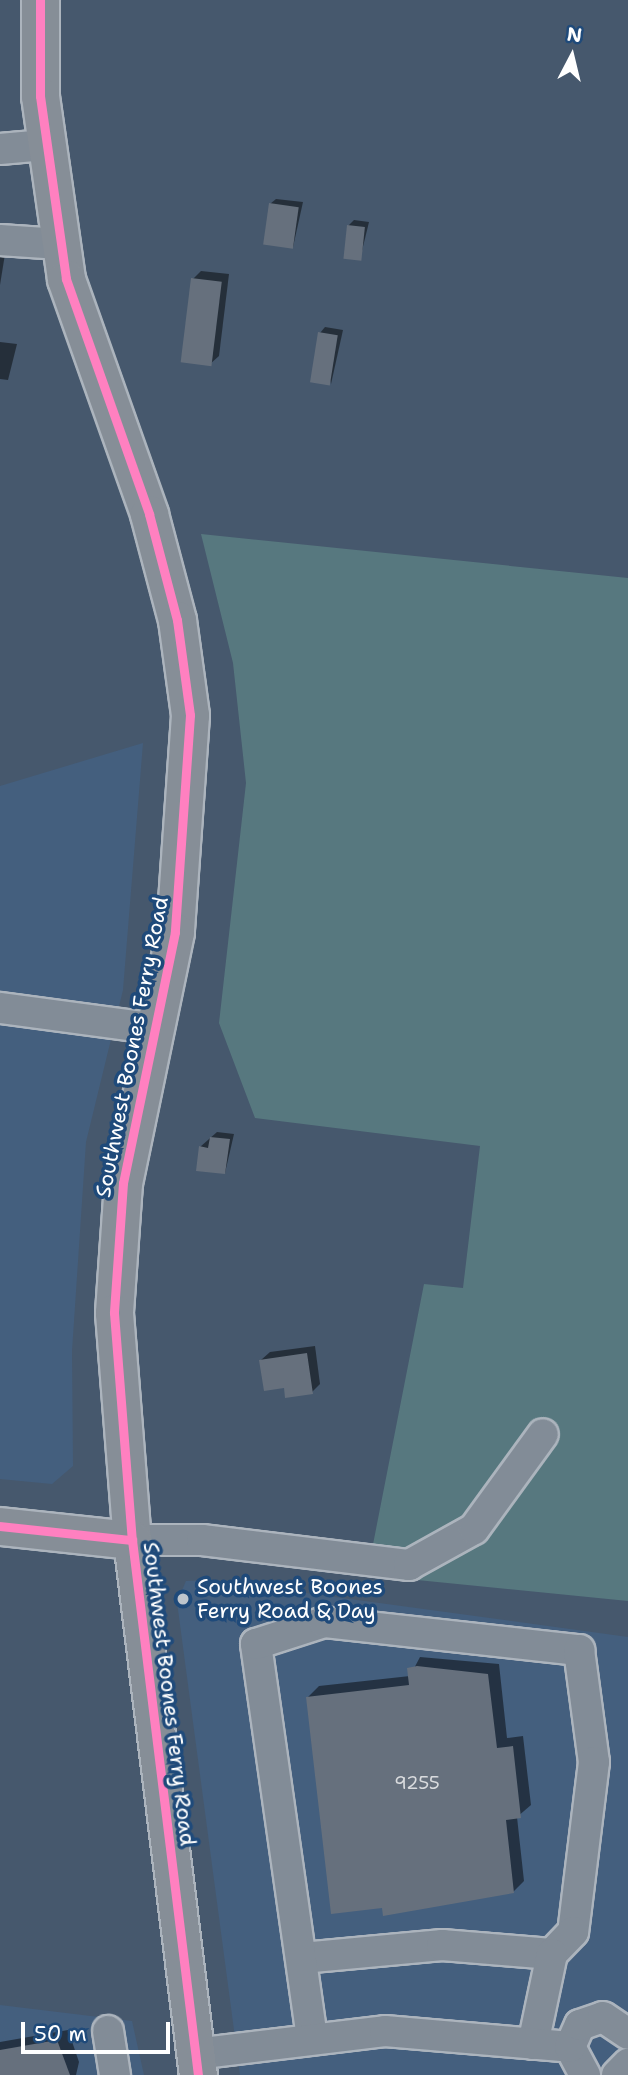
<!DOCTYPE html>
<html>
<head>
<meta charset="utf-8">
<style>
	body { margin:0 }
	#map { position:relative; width:628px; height:2075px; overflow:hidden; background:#46586d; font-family:"Shantell Sans",sans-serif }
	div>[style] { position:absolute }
	.built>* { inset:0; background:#445f7e }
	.green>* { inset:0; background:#57787f }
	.shadow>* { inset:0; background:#0007 }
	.building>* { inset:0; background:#66707d; transform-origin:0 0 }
	.roads { filter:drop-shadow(2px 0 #acb4bd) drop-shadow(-2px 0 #acb4bd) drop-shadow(0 2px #acb4bd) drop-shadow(0 -2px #acb4bd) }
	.minor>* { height:30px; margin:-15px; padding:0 15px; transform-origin:15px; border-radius:15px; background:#828c97 }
	.major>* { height:37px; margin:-18.5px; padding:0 18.5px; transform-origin:18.5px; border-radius:18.5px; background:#868e97 }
	.cycleway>* { height:9px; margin:-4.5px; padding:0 4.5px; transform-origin:4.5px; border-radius:4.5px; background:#ff80c0 }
	.dots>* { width:19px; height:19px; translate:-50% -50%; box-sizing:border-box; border:4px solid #1f4a7a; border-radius:50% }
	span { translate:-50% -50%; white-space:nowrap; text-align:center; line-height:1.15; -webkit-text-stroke:7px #1f4a7a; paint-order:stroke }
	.number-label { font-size:18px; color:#d9dbde }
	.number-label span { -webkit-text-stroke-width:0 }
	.street-label { font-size:21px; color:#fff }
	.poi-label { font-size:21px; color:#fff }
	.left { translate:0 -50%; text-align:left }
	.north { position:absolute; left:537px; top:21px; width:70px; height:70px; -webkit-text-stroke:5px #1f4a7a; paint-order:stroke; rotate:7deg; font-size:19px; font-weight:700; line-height:28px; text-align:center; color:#fff }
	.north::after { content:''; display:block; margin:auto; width:24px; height:32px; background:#fff; clip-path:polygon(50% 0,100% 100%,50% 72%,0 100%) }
	.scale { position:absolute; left:21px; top:2022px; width:149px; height:32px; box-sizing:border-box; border:4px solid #fff; border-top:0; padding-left:9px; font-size:21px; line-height:24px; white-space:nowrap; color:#fff; -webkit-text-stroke:5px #1f4a7a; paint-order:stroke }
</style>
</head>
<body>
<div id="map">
	<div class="built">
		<div style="clip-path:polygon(143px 743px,123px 990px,86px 1142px,72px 1351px,73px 1466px,52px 1484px,0 1479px,0 786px)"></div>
		<div style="clip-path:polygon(211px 1580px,628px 1637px,628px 2075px,240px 2075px,177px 1602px,186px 1581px)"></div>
		<div style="clip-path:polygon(0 2005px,132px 2021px,144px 2075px,0 2075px)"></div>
	</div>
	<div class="green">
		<div style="clip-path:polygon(201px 534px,628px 578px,628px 1601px,367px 1575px,424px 1284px,463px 1288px,480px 1146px,255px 1118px,219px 1023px,246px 783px,233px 663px)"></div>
	</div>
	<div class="shadow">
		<div style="clip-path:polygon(276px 199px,303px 202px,293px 247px,270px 204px)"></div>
		<div style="clip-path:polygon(354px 220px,369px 222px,360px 259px,348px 226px)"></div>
		<div style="clip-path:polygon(0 253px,5px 254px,0 285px)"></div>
		<div style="clip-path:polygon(201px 271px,229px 274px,219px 356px,210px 364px,193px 279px)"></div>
		<div style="clip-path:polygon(325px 327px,343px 330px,331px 384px,320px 333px)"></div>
		<div style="clip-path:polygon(0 342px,17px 344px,8px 380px,0 379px)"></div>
		<div style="clip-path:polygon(217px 1132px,234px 1134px,225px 1173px,200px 1147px)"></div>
		<div style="clip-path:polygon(315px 1346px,320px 1384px,312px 1392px,285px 1387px,261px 1360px,270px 1352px)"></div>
		<div style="clip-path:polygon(420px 1657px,499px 1664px,507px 1738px,523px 1736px,531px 1805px,517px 1817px,524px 1881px,513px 1892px,308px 1697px,319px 1686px,410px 1676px)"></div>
		<div style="clip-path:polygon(68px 2030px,79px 2062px,76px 2075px,0 2075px,0 2042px)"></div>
	</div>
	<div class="building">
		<div style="left:269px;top:203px;width:30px;height:42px;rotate:8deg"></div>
		<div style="left:347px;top:225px;width:18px;height:34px;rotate:6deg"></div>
		<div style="left:191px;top:278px;width:31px;height:85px;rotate:7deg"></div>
		<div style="left:318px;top:332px;width:20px;height:51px;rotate:9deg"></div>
		<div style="clip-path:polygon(210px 1137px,230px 1139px,225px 1174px,196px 1171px,199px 1146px,208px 1148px)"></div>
		<div style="clip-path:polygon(307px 1353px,313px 1394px,285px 1398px,284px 1388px,264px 1391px,259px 1360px)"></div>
		<div style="clip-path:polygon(417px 1666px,488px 1674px,497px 1748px,513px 1746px,521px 1818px,506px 1820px,514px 1893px,383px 1916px,382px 1908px,331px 1914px,306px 1697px,409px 1685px,407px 1668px)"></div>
		<div style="clip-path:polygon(57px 2040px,70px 2075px,0 2075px,0 2050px)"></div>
	</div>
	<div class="roads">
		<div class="minor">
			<div style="left:0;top:149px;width:45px;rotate:-5.1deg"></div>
			<div style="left:0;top:240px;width:60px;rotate:3.8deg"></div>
			<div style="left:0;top:1008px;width:158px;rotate:7.6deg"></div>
			<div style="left:132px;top:1540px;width:70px"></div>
			<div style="left:202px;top:1540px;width:209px;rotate:6.9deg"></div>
			<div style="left:409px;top:1565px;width:74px;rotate:-29deg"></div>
			<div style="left:474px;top:1529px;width:117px;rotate:-54deg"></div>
			<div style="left:302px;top:1958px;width:141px;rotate:-5.3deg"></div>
			<div style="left:442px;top:1945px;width:110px;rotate:4.7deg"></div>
			<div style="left:108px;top:2031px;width:45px;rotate:81deg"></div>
			<div style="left:312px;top:2038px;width:398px;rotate:-98.1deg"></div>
			<div style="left:256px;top:1644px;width:71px;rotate:-17.9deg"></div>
			<div style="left:324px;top:1622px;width:257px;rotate:6.3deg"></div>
			<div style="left:579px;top:1650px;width:113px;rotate:82.4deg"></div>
			<div style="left:594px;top:1762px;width:171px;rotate:97deg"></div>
			<div style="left:573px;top:1932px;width:30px;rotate:134deg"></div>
			<div style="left:552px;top:1954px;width:92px;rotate:101.9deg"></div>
			<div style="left:195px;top:2054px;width:191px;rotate:-6.9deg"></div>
			<div style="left:385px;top:2031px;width:186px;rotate:4.9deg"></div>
			<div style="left:585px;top:2075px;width:32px;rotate:-118deg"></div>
			<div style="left:570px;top:2047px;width:24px;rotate:-66deg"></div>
			<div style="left:580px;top:2025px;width:24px;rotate:-19deg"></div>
			<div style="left:603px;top:2017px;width:30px;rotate:34deg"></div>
			<div style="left:617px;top:2075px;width:16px;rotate:-45deg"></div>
		</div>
		<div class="major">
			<div style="left:40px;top:0;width:96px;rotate:90deg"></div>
			<div style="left:40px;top:96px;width:185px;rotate:81.9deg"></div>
			<div style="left:66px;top:279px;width:249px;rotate:70.5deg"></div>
			<div style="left:149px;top:514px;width:110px;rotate:75.2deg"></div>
			<div style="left:177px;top:620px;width:96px;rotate:82.2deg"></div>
			<div style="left:190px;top:715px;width:218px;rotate:94deg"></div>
			<div style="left:175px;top:932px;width:256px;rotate:101.7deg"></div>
			<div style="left:123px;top:1183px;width:130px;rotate:94deg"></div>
			<div style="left:114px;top:1313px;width:228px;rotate:85.5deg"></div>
			<div style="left:132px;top:1540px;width:539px;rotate:82.97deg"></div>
			<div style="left:0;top:1526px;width:133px;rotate:6.1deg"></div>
		</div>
	</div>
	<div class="cycleway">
		<div style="left:40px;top:0;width:96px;rotate:90deg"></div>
		<div style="left:40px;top:96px;width:185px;rotate:81.9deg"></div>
		<div style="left:66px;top:279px;width:249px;rotate:70.5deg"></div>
		<div style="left:149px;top:514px;width:110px;rotate:75.2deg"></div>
		<div style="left:177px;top:620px;width:96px;rotate:82.2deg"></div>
		<div style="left:190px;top:715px;width:218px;rotate:94deg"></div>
		<div style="left:175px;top:932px;width:256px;rotate:101.7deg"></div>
		<div style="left:123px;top:1183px;width:130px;rotate:94deg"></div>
		<div style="left:114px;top:1313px;width:228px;rotate:85.5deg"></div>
		<div style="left:132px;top:1540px;width:539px;rotate:82.97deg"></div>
		<div style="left:0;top:1526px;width:133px;rotate:6.1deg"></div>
	</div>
	<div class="dots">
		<div style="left:183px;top:1599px;background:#bec5cc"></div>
	</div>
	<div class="number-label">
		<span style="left:417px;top:1783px">9255</span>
	</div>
	<div class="street-label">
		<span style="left:132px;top:1047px;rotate:-79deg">Southwest Boones Ferry Road</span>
		<span style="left:169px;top:1694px;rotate:83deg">Southwest Boones Ferry Road</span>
	</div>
	<div class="poi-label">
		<span class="left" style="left:197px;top:1599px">Southwest Boones<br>Ferry Road &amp; Day</span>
	</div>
	<div class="north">N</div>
	<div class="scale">50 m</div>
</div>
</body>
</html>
